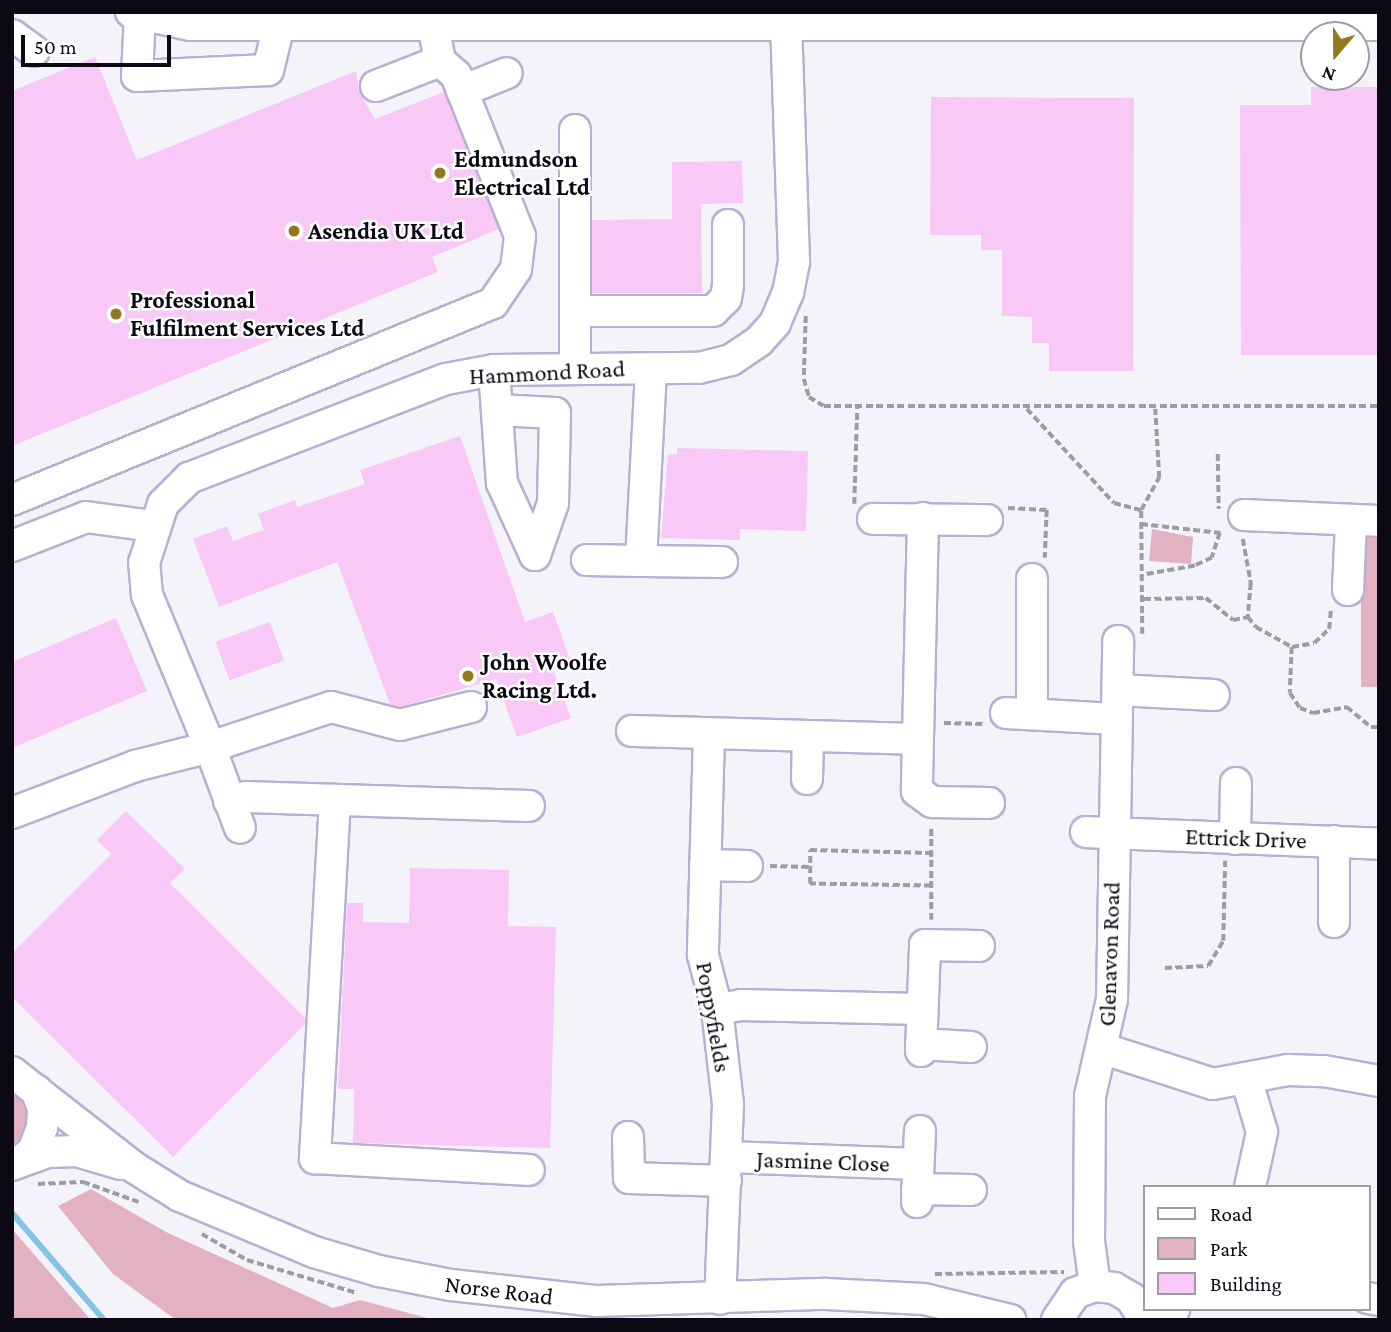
<!DOCTYPE html>
<html>
<head>
<meta charset="utf-8">
<style>
	body { margin:0 }
	#map { position:relative; width:1391px; height:1332px; overflow:hidden; background:#f4f3fa; font-family:"Crimson Pro",serif }
	div>[style] { position:absolute }
	.green>* { inset:0; background:#e2b2c2; transform-origin:0 0 }
	.stream>* { height:6px; margin:-3px; padding:0 3px; transform-origin:3px; border-radius:3px; background:#84c2e6 }
	.building>* { inset:0; background:#f8c8f7; transform-origin:0 0 }
	.path>* { height:3.5px; margin-top:-1.75px; transform-origin:0; background:repeating-linear-gradient(90deg,#9d9ba4 0 7px,transparent 0 10.5px) }
	.roads { filter:drop-shadow(2px 0 #b8b0d2) drop-shadow(-2px 0 #b8b0d2) drop-shadow(0 2px #b8b0d2) drop-shadow(0 -2px #b8b0d2) }
	.minor>* { height:30px; margin:-15px; padding:0 15px; transform-origin:15px; border-radius:15px; background:#fff }
	.dots>* { width:19px; height:19px; translate:-50% -50%; box-sizing:border-box; border:4px solid #fff; border-radius:50% }
	span { translate:-50% -50%; white-space:nowrap; text-align:center; line-height:1.15; -webkit-text-stroke:5px #fff; paint-order:stroke }
	.poi-label { font-size:24px; color:#0c0914; font-weight:700 }
	.left { translate:0 -50%; text-align:left }
	.street-label { font-size:24px; color:#0c0914 }
	.frame { position:absolute; inset:0; border:14px solid #0c0914; pointer-events:none }
	.legend { position:absolute; left:1143px; top:1185px; width:228px; height:126px; box-sizing:border-box; background:#fff; border:2px solid #9e9da1; margin:0; padding:9px 12px; list-style:none; font-size:21px; color:#0c0914 }
	.legend li { display:flex; align-items:center; gap:14px; height:35px }
	.legend b { width:35px; border:2px solid #9e9da1 }
	.north { position:absolute; left:1300px; top:21px; width:70px; height:70px; box-sizing:border-box; background:#fff; border:2px solid #9e9da1; border-radius:50%; rotate:200deg; font-size:19px; font-weight:700; line-height:28px; text-align:center; color:#0c0914 }
	.north::after { content:''; display:block; margin:auto; width:24px; height:32px; background:#94771e; clip-path:polygon(50% 0,100% 100%,50% 72%,0 100%) }
	.scale { position:absolute; left:21px; top:35px; width:150px; height:32px; box-sizing:border-box; border:4px solid #0c0914; border-top:0; padding-left:9px; font-size:21px; line-height:24px; white-space:nowrap; color:#0c0914; -webkit-text-stroke:5px #fff; paint-order:stroke }
</style>
</head>
<body>
<div id="map">
	<div class="green">
		<div style="clip-path:polygon(1152px 529px,1193px 537px,1191px 564px,1149px 561px)"></div>
		<div style="left:1379px;top:535px;width:152px;height:18px;rotate:90deg"></div>
		<div style="clip-path:polygon(12px 1091px,23px 1102px,28px 1117px,25px 1132px,12px 1147px)"></div>
		<div style="clip-path:polygon(91px 1189px,168px 1233px,333px 1308px,360px 1300px,435px 1320px,176px 1320px,113px 1274px,58px 1206px)"></div>
		<div style="clip-path:polygon(12px 1229px,91px 1320px,12px 1320px)"></div>
	</div>
	<div class="stream">
		<div style="left:12px;top:1213px;width:141px;rotate:49.3deg"></div>
	</div>
	<div class="building">
		<div style="clip-path:polygon(95px 57px,137px 160px,356px 71px,360px 93px,375px 119px,444px 92px,499px 229px,432px 257px,438px 272px,12px 446px,12px 91px)"></div>
		<div style="clip-path:polygon(1311px 87px,1379px 87px,1379px 355px,1241px 355px,1240px 105px,1311px 105px)"></div>
		<div style="clip-path:polygon(931px 97px,1134px 98px,1133px 371px,1049px 371px,1049px 343px,1032px 343px,1032px 317px,1002px 316px,1002px 250px,981px 250px,981px 235px,930px 235px)"></div>
		<div style="clip-path:polygon(742px 161px,743px 203px,701px 204px,702px 293px,592px 293px,592px 220px,672px 219px,672px 162px)"></div>
		<div style="clip-path:polygon(460px 436px,525px 622px,553px 612px,571px 662px,553px 669px,571px 718px,517px 737px,496px 679px,400px 707px,390px 704px,337px 562px,219px 607px,193px 539px,227px 526px,233px 541px,264px 530px,258px 514px,295px 500px,297px 507px,365px 484px,360px 470px)"></div>
		<div style="clip-path:polygon(677px 448px,808px 451px,806px 531px,740px 529px,740px 540px,661px 538px,668px 454px,677px 454px)"></div>
		<div style="clip-path:polygon(116px 618px,147px 691px,12px 748px,12px 662px)"></div>
		<div style="left:270px;top:622px;width:41px;height:58px;rotate:70deg"></div>
		<div style="clip-path:polygon(126px 811px,185px 869px,170px 883px,305px 1018px,305px 1024px,173px 1157px,12px 997px,12px 953px,111px 854px,97px 840px)"></div>
		<div style="clip-path:polygon(410px 868px,509px 870px,508px 926px,556px 927px,550px 1148px,353px 1143px,354px 1089px,338px 1089px,347px 903px,363px 903px,363px 922px,409px 923px)"></div>
	</div>
	<div class="path">
		<div style="left:806px;top:316px;width:63px;rotate:91.8deg"></div>
		<div style="left:804px;top:379px;width:19px;rotate:74deg"></div>
		<div style="left:809px;top:397px;width:17px;rotate:31deg"></div>
		<div style="left:824px;top:406px;width:555px"></div>
		<div style="left:1027px;top:409px;width:128px;rotate:47.2deg"></div>
		<div style="left:1114px;top:503px;width:28px;rotate:15deg"></div>
		<div style="left:1218px;top:454px;width:55px;rotate:89deg"></div>
		<div style="left:854px;top:504px;width:96px;rotate:-88.2deg"></div>
		<div style="left:1008px;top:508px;width:39px;rotate:3deg"></div>
		<div style="left:1047px;top:510px;width:48px;rotate:92.4deg"></div>
		<div style="left:1141px;top:524px;width:80px;rotate:6.5deg"></div>
		<div style="left:1220px;top:533px;width:26px;rotate:108deg"></div>
		<div style="left:1212px;top:558px;width:19px;rotate:155deg"></div>
		<div style="left:1195px;top:566px;width:52px;rotate:170deg"></div>
		<div style="left:1243px;top:539px;width:45px;rotate:79.7deg"></div>
		<div style="left:1251px;top:583px;width:34px;rotate:95deg"></div>
		<div style="left:1144px;top:599px;width:62px;rotate:-0.9deg"></div>
		<div style="left:1206px;top:598px;width:35px;rotate:39deg"></div>
		<div style="left:1233px;top:620px;width:15px;rotate:-11deg"></div>
		<div style="left:1248px;top:617px;width:13px;rotate:51deg"></div>
		<div style="left:1256px;top:627px;width:41px;rotate:29.1deg"></div>
		<div style="left:1292px;top:647px;width:46px;rotate:92.5deg"></div>
		<div style="left:1290px;top:693px;width:18px;rotate:56deg"></div>
		<div style="left:1300px;top:708px;width:14px;rotate:21deg"></div>
		<div style="left:1313px;top:713px;width:35px;rotate:-10deg"></div>
		<div style="left:1347px;top:707px;width:31px;rotate:40deg"></div>
		<div style="left:1371px;top:727px;width:8px"></div>
		<div style="left:1142px;top:634px;width:124px;rotate:-90.5deg"></div>
		<div style="left:1141px;top:510px;width:37px;rotate:-61deg"></div>
		<div style="left:1159px;top:478px;width:69px;rotate:-93.3deg"></div>
		<div style="left:1292px;top:647px;width:22px;rotate:-10deg"></div>
		<div style="left:1314px;top:643px;width:21px;rotate:-43deg"></div>
		<div style="left:1329px;top:629px;width:21px;rotate:-85deg"></div>
		<div style="left:944px;top:723px;width:41px;rotate:1.4deg"></div>
		<div style="left:770px;top:866px;width:40px;rotate:1.4deg"></div>
		<div style="left:931px;top:886px;width:121px;rotate:-179.1deg"></div>
		<div style="left:810px;top:884px;width:34px;rotate:-90deg"></div>
		<div style="left:810px;top:850px;width:121px;rotate:1.4deg"></div>
		<div style="left:931px;top:920px;width:94px;rotate:-90deg"></div>
		<div style="left:1165px;top:968px;width:43px;rotate:-2.7deg"></div>
		<div style="left:1208px;top:966px;width:29px;rotate:-59deg"></div>
		<div style="left:1223px;top:941px;width:80px;rotate:-88.6deg"></div>
		<div style="left:38px;top:1184px;width:45px;rotate:-2.5deg"></div>
		<div style="left:83px;top:1182px;width:59px;rotate:19.7deg"></div>
		<div style="left:202px;top:1234px;width:52px;rotate:30deg"></div>
		<div style="left:247px;top:1260px;width:115px;rotate:16.7deg"></div>
		<div style="left:935px;top:1274px;width:129px;rotate:-0.9deg"></div>
	</div>
	<div class="roads">
		<div class="minor">
			<div style="left:131px;top:12px;width:60px;rotate:12.4deg"></div>
			<div style="left:190px;top:25px;width:1189px"></div>
			<div style="left:140px;top:14px;width:62px;rotate:92.8deg"></div>
			<div style="left:137px;top:76px;width:131px;rotate:-2.6deg"></div>
			<div style="left:268px;top:70px;width:46px;rotate:-76.3deg"></div>
			<div style="left:12px;top:35px;width:27px;rotate:36deg"></div>
			<div style="left:376px;top:86px;width:69px;rotate:-21.3deg"></div>
			<div style="left:462px;top:91px;width:48px;rotate:-21.8deg"></div>
			<div style="left:577px;top:311px;width:136px"></div>
			<div style="left:713px;top:311px;width:18px;rotate:-45deg"></div>
			<div style="left:726px;top:298px;width:13px;rotate:-81deg"></div>
			<div style="left:728px;top:285px;width:60px;rotate:-90deg"></div>
			<div style="left:575px;top:369px;width:239px;rotate:-90deg"></div>
			<div style="left:494px;top:370px;width:113px;rotate:86deg"></div>
			<div style="left:502px;top:483px;width:79px;rotate:65.4deg"></div>
			<div style="left:535px;top:555px;width:55px;rotate:-70.9deg"></div>
			<div style="left:553px;top:503px;width:90px;rotate:-88.7deg"></div>
			<div style="left:555px;top:413px;width:58px;rotate:-177deg"></div>
			<div style="left:12px;top:500px;width:520px;rotate:-22.27deg"></div>
			<div style="left:493px;top:303px;width:41px;rotate:-55.9deg"></div>
			<div style="left:516px;top:269px;width:33px;rotate:-83deg"></div>
			<div style="left:520px;top:236px;width:173px;rotate:-111.7deg"></div>
			<div style="left:456px;top:75px;width:21px;rotate:-139deg"></div>
			<div style="left:440px;top:61px;width:36px;rotate:-101deg"></div>
			<div style="left:1244px;top:515px;width:135px;rotate:2.5deg"></div>
			<div style="left:923px;top:518px;width:273px;rotate:91.3deg"></div>
			<div style="left:917px;top:791px;width:19px;rotate:36deg"></div>
			<div style="left:932px;top:802px;width:57px;rotate:1deg"></div>
			<div style="left:873px;top:519px;width:114px;rotate:0.5deg"></div>
			<div style="left:12px;top:546px;width:79px;rotate:-21.4deg"></div>
			<div style="left:86px;top:517px;width:68px;rotate:7.7deg"></div>
			<div style="left:587px;top:560px;width:54px;rotate:1.1deg"></div>
			<div style="left:641px;top:561px;width:193px;rotate:-87deg"></div>
			<div style="left:641px;top:561px;width:81px;rotate:0.7deg"></div>
			<div style="left:1348px;top:590px;width:68px;rotate:-87.5deg"></div>
			<div style="left:1118px;top:690px;width:96px;rotate:3deg"></div>
			<div style="left:471px;top:707px;width:73px;rotate:165.8deg"></div>
			<div style="left:400px;top:725px;width:71px;rotate:-165.4deg"></div>
			<div style="left:331px;top:707px;width:127px;rotate:161.7deg"></div>
			<div style="left:210px;top:747px;width:165px;rotate:-112.5deg"></div>
			<div style="left:147px;top:595px;width:32px;rotate:-95deg"></div>
			<div style="left:144px;top:563px;width:62px;rotate:-72.1deg"></div>
			<div style="left:163px;top:504px;width:37px;rotate:-45deg"></div>
			<div style="left:189px;top:478px;width:275px;rotate:-21.1deg"></div>
			<div style="left:446px;top:379px;width:49px;rotate:-10.6deg"></div>
			<div style="left:494px;top:370px;width:205px;rotate:-0.6deg"></div>
			<div style="left:699px;top:368px;width:33px;rotate:-14deg"></div>
			<div style="left:731px;top:360px;width:34px;rotate:-34deg"></div>
			<div style="left:759px;top:341px;width:24px;rotate:-48deg"></div>
			<div style="left:775px;top:323px;width:33px;rotate:-67deg"></div>
			<div style="left:788px;top:293px;width:32px;rotate:-79deg"></div>
			<div style="left:794px;top:262px;width:240px;rotate:-91.9deg"></div>
			<div style="left:1006px;top:713px;width:110px;rotate:3.1deg"></div>
			<div style="left:1032px;top:714px;width:135px;rotate:-90deg"></div>
			<div style="left:632px;top:731px;width:285px;rotate:1.6deg"></div>
			<div style="left:709px;top:734px;width:221px;rotate:91.6deg"></div>
			<div style="left:703px;top:955px;width:56px;rotate:75.5deg"></div>
			<div style="left:717px;top:1009px;width:96px;rotate:83.4deg"></div>
			<div style="left:728px;top:1104px;width:195px;rotate:92.3deg"></div>
			<div style="left:807px;top:779px;width:43px;rotate:-88.7deg"></div>
			<div style="left:335px;top:800px;width:359px;rotate:93.2deg"></div>
			<div style="left:315px;top:1158px;width:214px;rotate:3.2deg"></div>
			<div style="left:229px;top:801px;width:17px;rotate:-13deg"></div>
			<div style="left:246px;top:797px;width:283px;rotate:1.8deg"></div>
			<div style="left:12px;top:813px;width:132px;rotate:-20.9deg"></div>
			<div style="left:135px;top:766px;width:77px;rotate:-14.2deg"></div>
			<div style="left:210px;top:747px;width:86px;rotate:69.7deg"></div>
			<div style="left:1086px;top:832px;width:293px;rotate:2.3deg"></div>
			<div style="left:1235px;top:839px;width:56px;rotate:-89deg"></div>
			<div style="left:1334px;top:841px;width:81px;rotate:90deg"></div>
			<div style="left:705px;top:865px;width:42px;rotate:1.4deg"></div>
			<div style="left:717px;top:1009px;width:24px;rotate:-9deg"></div>
			<div style="left:741px;top:1005px;width:181px;rotate:1.3deg"></div>
			<div style="left:921px;top:1044px;width:50px;rotate:3.4deg"></div>
			<div style="left:1104px;top:1049px;width:114px;rotate:17.8deg"></div>
			<div style="left:1213px;top:1084px;width:76px;rotate:-10.6deg"></div>
			<div style="left:1288px;top:1070px;width:36px;rotate:2deg"></div>
			<div style="left:1324px;top:1071px;width:56px;rotate:10.3deg"></div>
			<div style="left:921px;top:1051px;width:106px;rotate:-87.8deg"></div>
			<div style="left:925px;top:945px;width:54px;rotate:1.1deg"></div>
			<div style="left:12px;top:1072px;width:156px;rotate:38deg"></div>
			<div style="left:135px;top:1168px;width:53px;rotate:31.9deg"></div>
			<div style="left:180px;top:1196px;width:145px;rotate:22.7deg"></div>
			<div style="left:314px;top:1252px;width:68px;rotate:16.3deg"></div>
			<div style="left:379px;top:1271px;width:73px;rotate:11deg"></div>
			<div style="left:451px;top:1285px;width:147px;rotate:6.3deg"></div>
			<div style="left:597px;top:1301px;width:229px;rotate:-1.8deg"></div>
			<div style="left:826px;top:1294px;width:98px;rotate:2.9deg"></div>
			<div style="left:924px;top:1299px;width:89px;rotate:13.7deg"></div>
			<div style="left:1246px;top:1078px;width:56px;rotate:73.5deg"></div>
			<div style="left:1262px;top:1132px;width:56px;rotate:102.3deg"></div>
			<div style="left:628px;top:1137px;width:41px;rotate:88.6deg"></div>
			<div style="left:629px;top:1178px;width:97px;rotate:1.8deg"></div>
			<div style="left:727px;top:1157px;width:191px;rotate:2.1deg"></div>
			<div style="left:22px;top:1160px;width:14px;rotate:-39deg"></div>
			<div style="left:33px;top:1151px;width:25px;rotate:-69deg"></div>
			<div style="left:42px;top:1128px;width:20px;rotate:-87deg"></div>
			<div style="left:43px;top:1108px;width:19px;rotate:-111deg"></div>
			<div style="left:12px;top:1165px;width:38px;rotate:-20deg"></div>
			<div style="left:48px;top:1152px;width:29px;rotate:-2deg"></div>
			<div style="left:77px;top:1151px;width:46px;rotate:16.5deg"></div>
			<div style="left:917px;top:1189px;width:54px;rotate:1.1deg"></div>
			<div style="left:917px;top:1202px;width:71px;rotate:-87.6deg"></div>
			<div style="left:1095px;top:1286px;width:45px;rotate:-97.6deg"></div>
			<div style="left:1089px;top:1241px;width:145px;rotate:-89.6deg"></div>
			<div style="left:1090px;top:1096px;width:99px;rotate:-77.2deg"></div>
			<div style="left:1112px;top:999px;width:358px;rotate:-89deg"></div>
			<div style="left:1368px;top:1298px;width:11px;rotate:10deg"></div>
			<div style="left:1144px;top:1316px;width:31px;rotate:-13deg"></div>
			<div style="left:1057px;top:1320px;width:32px;rotate:-56deg"></div>
			<div style="left:1075px;top:1293px;width:21px;rotate:-19deg"></div>
			<div style="left:1095px;top:1286px;width:19px;rotate:6deg"></div>
			<div style="left:1114px;top:1288px;width:20px;rotate:30deg"></div>
			<div style="left:1131px;top:1298px;width:26px;rotate:59deg"></div>
		</div>
	</div>
	<div class="dots">
		<div style="left:440px;top:173px;background:#94771e"></div>
		<div style="left:294px;top:231px;background:#94771e"></div>
		<div style="left:116px;top:314px;background:#94771e"></div>
		<div style="left:468px;top:676px;background:#94771e"></div>
	</div>
	<div class="poi-label">
		<span class="left" style="left:454px;top:173px">Edmundson<br>Electrical Ltd</span>
		<span class="left" style="left:308px;top:231px">Asendia UK Ltd</span>
		<span class="left" style="left:130px;top:314px">Professional<br>Fulfilment Services Ltd</span>
		<span class="left" style="left:482px;top:676px">John Woolfe<br>Racing Ltd.</span>
	</div>
	<div class="street-label">
		<span style="left:547px;top:372px;rotate:-3deg">Hammond Road</span>
		<span style="left:1246px;top:838px;rotate:2deg">Ettrick Drive</span>
		<span style="left:1109px;top:954px;rotate:-88deg">Glenavon Road</span>
		<span style="left:714px;top:1017px;rotate:80deg">Poppyfields</span>
		<span style="left:823px;top:1161px;rotate:2deg">Jasmine Close</span>
		<span style="left:499px;top:1290px;rotate:7deg">Norse Road</span>
	</div>
	<div class="frame"></div>
	<ul class="legend">
	<li><b style="height:9px;background:#fff"></b>Road</li>
	<li><b style="height:19px;background:#e2b2c2"></b>Park</li>
	<li><b style="height:19px;background:#f8c8f7"></b>Building</li>
	</ul>
	<div class="north">N</div>
	<div class="scale">50 m</div>
</div>
</body>
</html>
